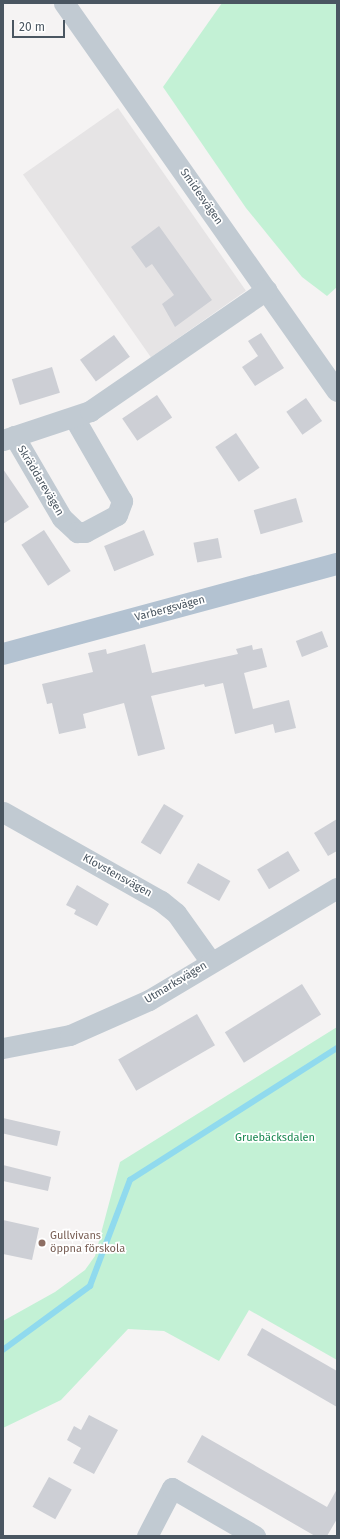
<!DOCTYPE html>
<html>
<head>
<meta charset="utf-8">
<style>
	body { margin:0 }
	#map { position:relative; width:340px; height:1539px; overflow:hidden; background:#f5f3f3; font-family:"Fira Sans",sans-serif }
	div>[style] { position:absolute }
	.education>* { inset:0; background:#e6e4e5; transform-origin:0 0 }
	.green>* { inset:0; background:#c3f1d5 }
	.stream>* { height:5.5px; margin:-2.75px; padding:0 2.75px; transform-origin:2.75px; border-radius:2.75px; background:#90daee }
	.building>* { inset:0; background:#cdcfd5; transform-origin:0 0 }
	.minor>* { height:21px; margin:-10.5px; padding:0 10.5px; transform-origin:10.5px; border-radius:10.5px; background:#c1cad2 }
	.major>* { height:22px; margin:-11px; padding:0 11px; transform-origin:11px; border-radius:11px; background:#b3c2d1 }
	.dots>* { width:11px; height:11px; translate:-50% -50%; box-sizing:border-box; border:2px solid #fff; border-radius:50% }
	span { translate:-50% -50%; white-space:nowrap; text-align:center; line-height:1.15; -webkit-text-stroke:3.5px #fff; paint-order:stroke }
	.street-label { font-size:11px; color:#4a5661 }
	.park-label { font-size:11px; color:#17864f }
	.education-label { font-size:11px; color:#785e54 }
	.left { translate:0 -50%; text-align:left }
	.frame { position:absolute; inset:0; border:4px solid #4a5661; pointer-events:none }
	.scale { position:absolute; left:12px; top:20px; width:53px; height:18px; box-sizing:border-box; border:2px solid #4a5661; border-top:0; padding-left:5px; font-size:12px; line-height:14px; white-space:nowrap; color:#4a5661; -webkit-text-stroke:3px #fff; paint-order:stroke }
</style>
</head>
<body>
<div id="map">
	<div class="education">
		<div style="left:118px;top:108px;width:223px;height:116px;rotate:55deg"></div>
	</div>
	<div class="green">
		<div style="clip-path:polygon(222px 3px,337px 3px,337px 287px,327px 296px,302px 277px,246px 208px,163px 87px)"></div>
		<div style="clip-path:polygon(337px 1027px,337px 1360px,249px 1310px,219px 1361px,164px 1331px,128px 1329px,61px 1400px,3px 1428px,3px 1321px,55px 1292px,85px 1270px,95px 1256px,120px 1162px)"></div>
	</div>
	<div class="stream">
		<div style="left:3px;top:1350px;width:108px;rotate:-36.3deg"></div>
		<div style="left:90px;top:1286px;width:113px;rotate:-69.3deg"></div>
		<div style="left:130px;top:1180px;width:246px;rotate:-32.5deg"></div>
	</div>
	<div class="building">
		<div style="clip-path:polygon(159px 226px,212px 300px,175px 327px,162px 304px,174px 295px,152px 264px,146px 268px,131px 247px)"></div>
		<div style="clip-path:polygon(261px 333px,284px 368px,255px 386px,242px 367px,258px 356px,248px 341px)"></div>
		<div style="left:114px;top:335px;width:27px;height:42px;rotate:54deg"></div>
		<div style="left:52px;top:367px;width:27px;height:42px;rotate:73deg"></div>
		<div style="left:157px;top:395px;width:27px;height:42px;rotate:56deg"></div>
		<div style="left:306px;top:398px;width:28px;height:24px;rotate:55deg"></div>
		<div style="left:236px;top:433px;width:42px;height:25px;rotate:56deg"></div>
		<div style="clip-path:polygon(3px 469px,29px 507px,3px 524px)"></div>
		<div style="left:296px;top:498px;width:25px;height:44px;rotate:74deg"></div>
		<div style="left:44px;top:530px;width:49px;height:27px;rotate:57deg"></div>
		<div style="left:144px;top:530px;width:27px;height:43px;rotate:68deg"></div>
		<div style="left:218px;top:538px;width:20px;height:25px;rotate:79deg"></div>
		<div style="left:322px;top:631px;width:17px;height:28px;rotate:69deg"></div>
		<div style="clip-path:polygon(145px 644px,152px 673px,238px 654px,236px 649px,252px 645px,253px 650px,262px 648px,267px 667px,244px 673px,253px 709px,289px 700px,296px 728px,275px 733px,273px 724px,235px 734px,223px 683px,205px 687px,204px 684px,151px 696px,165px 749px,138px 756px,124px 703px,83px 714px,86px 728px,59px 734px,52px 703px,47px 704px,42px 684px,93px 672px,88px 653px,106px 649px,107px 654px)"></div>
		<div style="left:164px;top:804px;width:23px;height:45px;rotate:31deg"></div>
		<div style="clip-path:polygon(337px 819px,337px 851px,328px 856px,314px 833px)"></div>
		<div style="left:288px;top:851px;width:23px;height:36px;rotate:59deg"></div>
		<div style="left:198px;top:863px;width:37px;height:23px;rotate:29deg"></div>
		<div style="clip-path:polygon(77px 885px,109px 904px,97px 926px,74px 914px,76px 910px,66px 905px)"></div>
		<div style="left:302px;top:984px;width:36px;height:91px;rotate:58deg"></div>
		<div style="left:197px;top:1014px;width:36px;height:91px;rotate:60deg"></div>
		<div style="left:3px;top:1118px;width:59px;height:15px;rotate:13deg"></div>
		<div style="clip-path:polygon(3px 1165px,51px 1177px,48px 1191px,3px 1181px)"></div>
		<div style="clip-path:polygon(3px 1220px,39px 1228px,32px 1260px,3px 1254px)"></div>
		<div style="clip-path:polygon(262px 1328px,337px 1371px,337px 1407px,247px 1355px)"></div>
		<div style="clip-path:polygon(89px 1415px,118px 1430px,94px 1474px,73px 1463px,81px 1448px,67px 1440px,74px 1426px,81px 1430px)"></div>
		<div style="clip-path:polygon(202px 1435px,327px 1507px,337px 1489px,337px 1519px,327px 1536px,315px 1536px,187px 1462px)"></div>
		<div style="left:49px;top:1477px;width:26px;height:34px;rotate:29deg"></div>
	</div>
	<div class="minor">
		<div style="left:64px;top:3px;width:474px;rotate:54.9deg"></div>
		<div style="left:14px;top:436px;width:95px;rotate:59.7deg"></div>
		<div style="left:62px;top:518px;width:21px;rotate:43deg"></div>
		<div style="left:77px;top:532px;width:8px"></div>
		<div style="left:85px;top:532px;width:36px;rotate:-28deg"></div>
		<div style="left:117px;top:515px;width:15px;rotate:-70deg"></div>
		<div style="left:122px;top:501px;width:96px;rotate:-120deg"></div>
		<div style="left:3px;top:440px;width:92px;rotate:-18.4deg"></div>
		<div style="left:90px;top:411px;width:214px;rotate:-34.5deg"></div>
		<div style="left:3px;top:812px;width:181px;rotate:29.4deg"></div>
		<div style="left:161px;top:901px;width:19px;rotate:39deg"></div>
		<div style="left:176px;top:913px;width:60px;rotate:54.5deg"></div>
		<div style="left:3px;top:1048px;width:68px;rotate:-11deg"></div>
		<div style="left:70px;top:1035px;width:86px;rotate:-23.9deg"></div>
		<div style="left:149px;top:1000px;width:219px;rotate:-30.8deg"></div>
		<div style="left:147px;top:1536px;width:54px;rotate:-62.5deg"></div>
		<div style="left:172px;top:1488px;width:96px;rotate:30deg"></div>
	</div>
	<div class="major">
		<div style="left:3px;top:654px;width:346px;rotate:-15.1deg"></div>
	</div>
	<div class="dots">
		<div style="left:42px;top:1243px;background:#8d6e63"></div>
	</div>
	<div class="street-label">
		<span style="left:201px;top:197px;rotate:55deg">Smidesvägen</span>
		<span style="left:40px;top:481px;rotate:59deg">Skräddarevägen</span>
		<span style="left:170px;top:609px;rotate:-15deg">Varbergsvägen</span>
		<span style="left:117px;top:876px;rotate:29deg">Klovstensvägen</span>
		<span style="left:176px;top:983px;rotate:-31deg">Utmarksvägen</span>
	</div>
	<div class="park-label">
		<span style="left:275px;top:1138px">Gruebäcksdalen</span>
	</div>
	<div class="education-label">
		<span class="left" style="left:50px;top:1243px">Gullvivans<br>öppna förskola</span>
	</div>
	<div class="frame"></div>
	<div class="scale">20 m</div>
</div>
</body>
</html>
